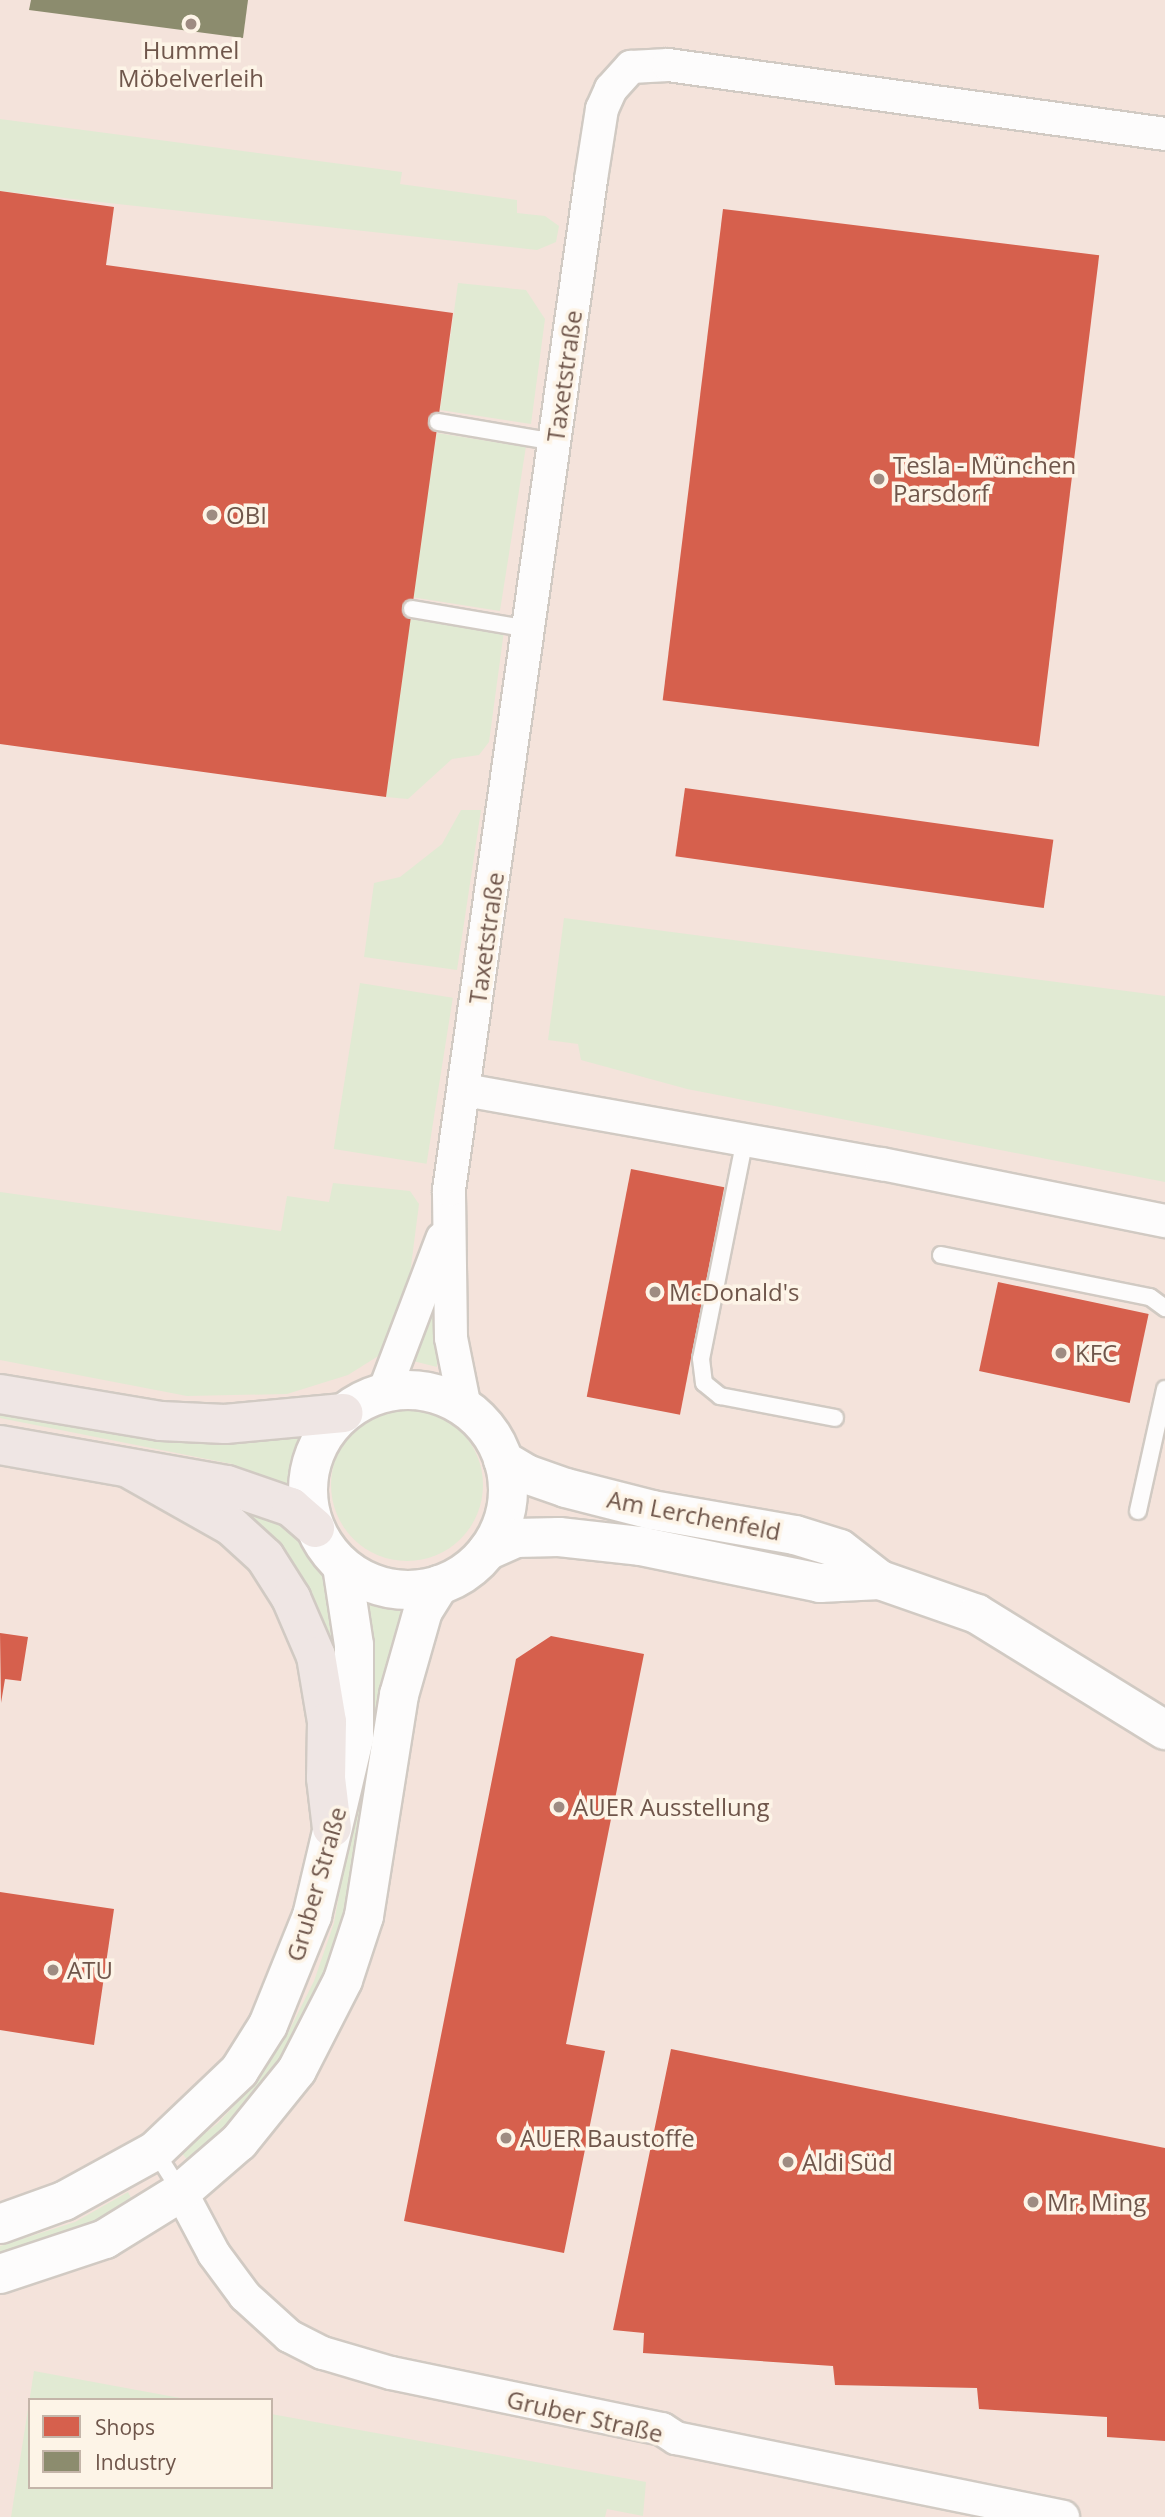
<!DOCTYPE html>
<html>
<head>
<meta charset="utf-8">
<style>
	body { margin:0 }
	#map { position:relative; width:1165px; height:2517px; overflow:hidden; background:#f4eee8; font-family:"Open Sans",sans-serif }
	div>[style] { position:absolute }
	.commercial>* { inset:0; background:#f4e3db }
	.green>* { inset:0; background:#e1ead3; transform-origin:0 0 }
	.round { border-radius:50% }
	.shops>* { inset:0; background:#d6604d; transform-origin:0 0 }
	.industry>* { inset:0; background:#8c8c6e }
	.roads { filter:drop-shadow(2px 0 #d1cac3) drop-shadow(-2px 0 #d1cac3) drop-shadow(0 2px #d1cac3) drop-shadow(0 -2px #d1cac3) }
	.service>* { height:16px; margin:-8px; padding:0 8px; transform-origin:8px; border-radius:8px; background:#fdfcfc }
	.minor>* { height:32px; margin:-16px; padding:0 16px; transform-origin:16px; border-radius:16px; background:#fdfcfc }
	.tertiary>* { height:38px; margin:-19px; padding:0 19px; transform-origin:19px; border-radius:19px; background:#fdfcfc }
	.tertiary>.ring { margin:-19px; padding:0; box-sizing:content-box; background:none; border:38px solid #fdfcfc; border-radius:50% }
	.motorway>* { height:38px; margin:-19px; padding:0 19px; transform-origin:19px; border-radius:19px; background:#efe6e4 }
	.dots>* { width:19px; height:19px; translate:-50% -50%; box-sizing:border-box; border:4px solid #fdf4e7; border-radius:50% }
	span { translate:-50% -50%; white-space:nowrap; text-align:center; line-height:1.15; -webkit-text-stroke:7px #fdf4e7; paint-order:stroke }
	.poi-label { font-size:24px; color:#6f564b }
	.left { translate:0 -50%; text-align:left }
	.street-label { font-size:24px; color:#6f564b }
	.legend { position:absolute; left:28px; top:2398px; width:245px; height:91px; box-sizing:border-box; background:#fdf4e7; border:2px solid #c4b5a9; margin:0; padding:9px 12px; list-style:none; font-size:21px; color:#6f564b }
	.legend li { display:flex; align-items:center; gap:14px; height:35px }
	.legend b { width:35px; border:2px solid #c4b5a9 }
</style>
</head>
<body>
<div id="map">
	<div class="commercial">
		<div style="clip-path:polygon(evenodd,0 0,1165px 0,1165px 2517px,0 2517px,0 0,30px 2400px,271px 2400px,271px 2487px,30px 2487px,30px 2400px)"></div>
	</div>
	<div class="green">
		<div style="clip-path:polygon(0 119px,402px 172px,400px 184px,517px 200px,517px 213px,545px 216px,559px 226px,556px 242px,537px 250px,0 191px)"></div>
		<div style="clip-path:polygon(458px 283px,526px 290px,545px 319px,531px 424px,440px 410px)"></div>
		<div style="left:437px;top:433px;width:90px;height:166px;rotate:9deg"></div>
		<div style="clip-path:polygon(410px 619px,504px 631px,489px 742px,479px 755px,452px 759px,408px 799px,386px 797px)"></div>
		<div style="clip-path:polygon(461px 810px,481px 810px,457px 970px,364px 957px,374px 883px,400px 877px,442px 844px)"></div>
		<div style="clip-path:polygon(564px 918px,1165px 996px,1165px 1182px,687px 1089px,581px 1060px,578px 1044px,548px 1040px)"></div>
		<div style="left:360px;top:983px;width:94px;height:168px;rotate:9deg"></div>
		<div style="clip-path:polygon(333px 1183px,410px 1191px,419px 1204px,409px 1282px,383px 1353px,348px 1375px,287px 1394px,187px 1396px,0 1360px,0 1192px,281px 1231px,287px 1196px,329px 1202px)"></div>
		<div style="clip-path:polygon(438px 1300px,438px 1319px,437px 1367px,413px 1361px,428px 1305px)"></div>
		<div style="clip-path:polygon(0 1404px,305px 1429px,295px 1448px,292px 1493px,232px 1464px,0 1418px)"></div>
		<div class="round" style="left:331px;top:1409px;width:152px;height:152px"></div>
		<div style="clip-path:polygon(250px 1509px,299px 1536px,317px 1560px,329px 1582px,345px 1683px,273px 1543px,246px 1513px)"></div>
		<div style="clip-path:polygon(362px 1597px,409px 1603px,346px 1927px,299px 2039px,229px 2131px,189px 2162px,181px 2152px,218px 2123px,258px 2080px,288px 2033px,314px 1981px,334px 1923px,367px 1734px)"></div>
		<div style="clip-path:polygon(128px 2192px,132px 2200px,79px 2231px,0 2258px,0 2246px,75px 2222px)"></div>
		<div style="clip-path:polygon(34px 2371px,191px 2400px,30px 2400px,30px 2487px,271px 2487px,271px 2414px,646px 2482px,643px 2516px,607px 2509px,605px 2517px,11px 2517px)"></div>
	</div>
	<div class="shops">
		<div style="clip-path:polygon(0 191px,114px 207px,106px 265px,453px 313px,386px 797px,0 744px)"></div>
		<div style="left:723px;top:209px;width:379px;height:495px;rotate:7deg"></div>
		<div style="left:685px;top:788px;width:372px;height:69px;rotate:8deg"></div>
		<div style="left:631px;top:1169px;width:95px;height:232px;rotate:11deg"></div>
		<div style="left:998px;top:1282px;width:154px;height:91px;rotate:12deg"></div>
		<div style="clip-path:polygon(0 1633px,28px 1637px,21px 1681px,5px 1679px,1px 1703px)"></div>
		<div style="clip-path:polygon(551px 1636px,644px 1654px,566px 2044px,605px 2051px,564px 2253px,404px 2221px,516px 1659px)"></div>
		<div style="clip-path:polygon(0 1892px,114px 1909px,94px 2045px,0 2030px)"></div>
		<div style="clip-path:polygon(671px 2049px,1165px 2148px,1165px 2441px,1107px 2437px,1107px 2417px,979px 2409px,977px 2388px,835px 2385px,833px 2366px,643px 2353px,644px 2333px,613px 2330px)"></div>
	</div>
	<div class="industry">
		<div style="clip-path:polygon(31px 0,248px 0,243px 38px,29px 10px)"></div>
	</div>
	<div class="roads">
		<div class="service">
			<div style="left:438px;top:422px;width:119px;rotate:9.7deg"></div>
			<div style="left:412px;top:609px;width:119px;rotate:9.7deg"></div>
			<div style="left:745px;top:1139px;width:224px;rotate:101.3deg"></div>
			<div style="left:701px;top:1359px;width:24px;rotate:83deg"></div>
			<div style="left:704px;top:1383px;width:21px;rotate:39deg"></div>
			<div style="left:720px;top:1396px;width:117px;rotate:10.8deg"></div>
			<div style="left:941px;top:1255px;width:213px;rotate:11.4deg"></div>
			<div style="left:1150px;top:1297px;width:19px;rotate:36deg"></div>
			<div style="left:1138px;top:1511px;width:125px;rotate:-77.5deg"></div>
			<div style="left:155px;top:2151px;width:49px;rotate:57.6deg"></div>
		</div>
		<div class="minor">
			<div style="left:465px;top:1090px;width:424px;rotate:10.1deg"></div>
			<div style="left:882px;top:1164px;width:289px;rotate:11.4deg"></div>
			<div style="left:384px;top:1392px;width:164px;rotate:-69.2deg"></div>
			<div style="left:465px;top:1408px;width:71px;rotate:-101.3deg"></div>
			<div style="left:451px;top:1338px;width:148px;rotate:-90.8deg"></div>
			<div style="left:449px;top:1190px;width:1021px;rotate:-82deg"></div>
			<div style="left:591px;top:179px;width:71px;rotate:-81.1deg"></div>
			<div style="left:602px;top:109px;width:22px;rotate:-66deg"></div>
			<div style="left:611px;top:89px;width:30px;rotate:-48deg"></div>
			<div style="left:631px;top:67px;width:37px;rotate:-3deg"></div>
			<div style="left:668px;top:65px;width:502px;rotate:7.9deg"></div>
			<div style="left:181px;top:2192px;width:70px;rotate:62deg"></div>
			<div style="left:214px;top:2254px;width:52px;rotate:53.6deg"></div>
			<div style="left:245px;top:2296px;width:59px;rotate:42.3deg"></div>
			<div style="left:289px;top:2336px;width:38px;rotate:27deg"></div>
			<div style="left:323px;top:2353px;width:71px;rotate:16.4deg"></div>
			<div style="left:391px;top:2373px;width:277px;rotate:11.7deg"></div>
			<div style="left:662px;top:2429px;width:17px;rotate:33deg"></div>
			<div style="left:676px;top:2438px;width:395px;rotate:11.5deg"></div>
		</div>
		<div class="tertiary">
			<div class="ring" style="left:308px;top:1390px;width:162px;height:162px"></div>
			<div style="left:503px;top:1460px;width:27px;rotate:31deg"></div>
			<div style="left:526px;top:1474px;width:42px;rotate:19.3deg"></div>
			<div style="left:566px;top:1488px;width:89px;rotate:14.3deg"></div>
			<div style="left:652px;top:1510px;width:145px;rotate:9.9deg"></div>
			<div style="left:795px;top:1535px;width:47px;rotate:17.3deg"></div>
			<div style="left:840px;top:1549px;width:51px;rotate:37.8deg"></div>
			<div style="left:880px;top:1580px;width:103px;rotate:19.3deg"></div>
			<div style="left:977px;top:1614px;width:221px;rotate:31.7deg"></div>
			<div style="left:487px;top:1551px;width:32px;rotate:-24deg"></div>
			<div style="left:516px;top:1538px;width:43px;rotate:-1.3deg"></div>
			<div style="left:559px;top:1537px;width:81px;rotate:6.3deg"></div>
			<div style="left:640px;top:1546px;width:184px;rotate:11.6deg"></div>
			<div style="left:820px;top:1583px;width:60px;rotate:-2.9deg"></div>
			<div style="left:0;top:2224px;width:68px;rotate:-19.8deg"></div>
			<div style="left:64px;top:2201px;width:104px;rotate:-28.8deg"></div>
			<div style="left:155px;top:2151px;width:116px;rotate:-43.6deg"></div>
			<div style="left:239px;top:2071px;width:54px;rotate:-57.8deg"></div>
			<div style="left:268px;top:2025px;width:118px;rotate:-68deg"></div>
			<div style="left:312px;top:1916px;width:183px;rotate:-76.7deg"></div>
			<div style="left:354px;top:1738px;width:93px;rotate:-90deg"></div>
			<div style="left:354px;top:1645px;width:80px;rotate:-98.6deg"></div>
			<div style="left:0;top:2274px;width:111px;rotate:-18.4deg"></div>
			<div style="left:105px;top:2239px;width:89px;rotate:-31.7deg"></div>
			<div style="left:181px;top:2192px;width:77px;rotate:-40.8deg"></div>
			<div style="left:239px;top:2142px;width:92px;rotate:-51.1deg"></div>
			<div style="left:297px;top:2070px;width:101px;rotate:-62.9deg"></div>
			<div style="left:343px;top:1980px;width:67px;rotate:-71.8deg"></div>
			<div style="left:364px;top:1916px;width:224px;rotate:-81deg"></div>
			<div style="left:399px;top:1695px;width:87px;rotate:-74.1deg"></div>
			<div style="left:423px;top:1611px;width:31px;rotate:-58deg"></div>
		</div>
		<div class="motorway">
			<div style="left:0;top:1394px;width:163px;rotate:9.5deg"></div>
			<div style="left:161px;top:1421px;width:64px;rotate:2.7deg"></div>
			<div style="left:225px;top:1424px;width:119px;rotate:-5.3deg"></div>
			<div style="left:0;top:1445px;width:230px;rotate:10deg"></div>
			<div style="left:227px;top:1485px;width:68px;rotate:19deg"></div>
			<div style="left:291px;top:1507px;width:32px;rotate:41deg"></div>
			<div style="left:128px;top:1468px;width:118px;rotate:29.4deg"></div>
			<div style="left:231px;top:1526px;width:46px;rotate:42.4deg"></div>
			<div style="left:265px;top:1557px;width:49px;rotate:57.6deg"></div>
			<div style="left:291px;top:1598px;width:63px;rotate:66.7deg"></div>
			<div style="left:316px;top:1656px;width:67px;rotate:80.5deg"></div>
			<div style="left:327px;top:1722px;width:56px;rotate:91deg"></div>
			<div style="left:326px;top:1778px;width:50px;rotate:83.2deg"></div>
		</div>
	</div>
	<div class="dots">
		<div style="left:191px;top:24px;background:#9e8b82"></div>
		<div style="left:879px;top:479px;background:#9e8b82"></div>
		<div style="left:212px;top:515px;background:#9e8b82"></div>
		<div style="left:655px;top:1292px;background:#9e8b82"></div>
		<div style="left:1061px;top:1353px;background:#9e8b82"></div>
		<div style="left:559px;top:1807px;background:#9e8b82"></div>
		<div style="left:53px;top:1970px;background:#9e8b82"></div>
		<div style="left:506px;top:2138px;background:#9e8b82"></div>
		<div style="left:788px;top:2162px;background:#9e8b82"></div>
		<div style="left:1033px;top:2202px;background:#9e8b82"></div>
	</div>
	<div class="poi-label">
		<span style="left:191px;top:64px">Hummel<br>Möbelverleih</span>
		<span class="left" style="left:893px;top:479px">Tesla - München<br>Parsdorf</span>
		<span class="left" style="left:226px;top:515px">OBI</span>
		<span class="left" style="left:669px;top:1292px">McDonald's</span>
		<span class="left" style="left:1075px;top:1353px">KFC</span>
		<span class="left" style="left:573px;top:1807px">AUER Ausstellung</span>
		<span class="left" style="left:67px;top:1970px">ATU</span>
		<span class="left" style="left:520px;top:2138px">AUER Baustoffe</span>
		<span class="left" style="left:802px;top:2162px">Aldi Süd</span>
		<span class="left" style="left:1047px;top:2202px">Mr. Ming</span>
	</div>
	<div class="street-label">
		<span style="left:564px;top:376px;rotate:-82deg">Taxetstraße</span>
		<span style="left:486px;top:938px;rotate:-82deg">Taxetstraße</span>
		<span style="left:694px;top:1515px;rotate:11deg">Am Lerchenfeld</span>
		<span style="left:316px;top:1884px;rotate:-74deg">Gruber Straße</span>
		<span style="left:585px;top:2416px;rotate:13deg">Gruber Straße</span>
	</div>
	<ul class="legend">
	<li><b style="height:19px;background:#d6604d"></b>Shops</li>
	<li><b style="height:19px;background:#8c8c6e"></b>Industry</li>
	</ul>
</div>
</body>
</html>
